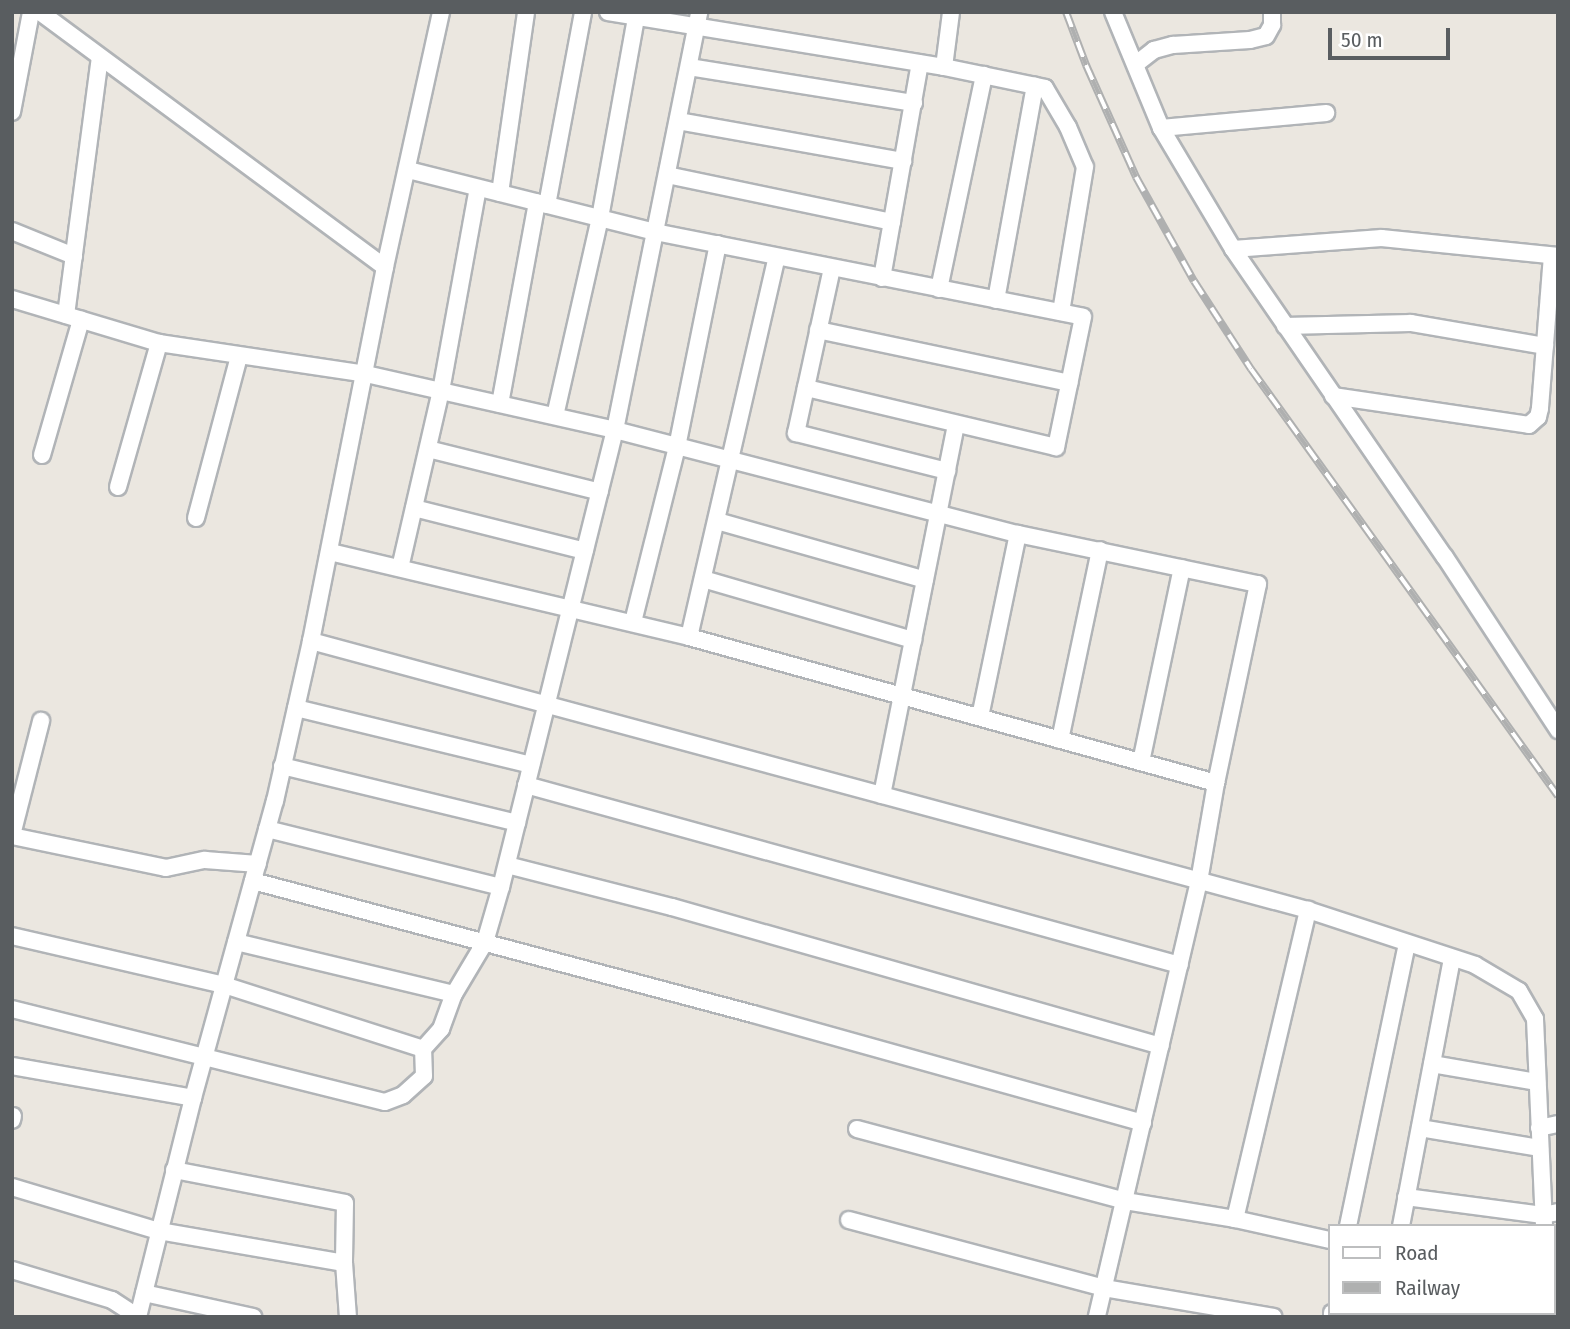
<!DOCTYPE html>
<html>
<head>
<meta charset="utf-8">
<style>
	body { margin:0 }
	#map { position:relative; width:1570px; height:1329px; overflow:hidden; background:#ebe7e0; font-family:"Fira Sans Condensed",sans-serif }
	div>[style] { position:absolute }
	.roads { filter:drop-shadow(2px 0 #b1b4b7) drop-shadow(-2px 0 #b1b4b7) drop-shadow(0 2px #b1b4b7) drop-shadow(0 -2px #b1b4b7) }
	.minor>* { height:16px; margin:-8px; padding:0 8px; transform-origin:8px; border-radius:8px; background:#fff }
	.rail>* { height:8px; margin-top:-4px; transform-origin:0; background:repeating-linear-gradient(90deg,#fff 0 16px,#afb0b0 0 32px); box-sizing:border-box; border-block:2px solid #afb0b0 }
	span { translate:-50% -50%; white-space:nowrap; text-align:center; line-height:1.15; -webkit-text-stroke:5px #fff; paint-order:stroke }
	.frame { position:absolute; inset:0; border:14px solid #595d60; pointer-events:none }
	.legend { position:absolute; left:1328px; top:1224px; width:228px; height:91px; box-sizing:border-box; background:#fff; border:2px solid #bdbebf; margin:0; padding:9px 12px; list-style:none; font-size:21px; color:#595d60 }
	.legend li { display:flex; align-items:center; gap:14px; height:35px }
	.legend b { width:35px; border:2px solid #bdbebf }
	.scale { position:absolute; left:1328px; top:28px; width:122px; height:32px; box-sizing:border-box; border:4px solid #595d60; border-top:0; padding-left:9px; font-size:21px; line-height:24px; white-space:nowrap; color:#595d60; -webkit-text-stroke:5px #fff; paint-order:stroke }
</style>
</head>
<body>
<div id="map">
	<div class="roads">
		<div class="minor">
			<div style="left:40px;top:12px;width:429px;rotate:36.5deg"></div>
			<div style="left:608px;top:12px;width:340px;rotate:9.3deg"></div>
			<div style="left:944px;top:67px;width:103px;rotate:11.7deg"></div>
			<div style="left:1045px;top:88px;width:45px;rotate:59.5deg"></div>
			<div style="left:1068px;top:127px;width:43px;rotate:67deg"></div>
			<div style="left:1085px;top:167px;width:147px;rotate:99.4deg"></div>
			<div style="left:1113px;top:12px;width:126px;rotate:67.5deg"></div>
			<div style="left:1161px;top:128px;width:141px;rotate:59.2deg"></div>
			<div style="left:1233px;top:249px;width:374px;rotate:55.5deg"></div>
			<div style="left:1445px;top:557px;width:207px;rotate:56.8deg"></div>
			<div style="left:1136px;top:64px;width:23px;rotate:-38deg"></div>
			<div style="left:1154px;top:50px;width:20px;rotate:-15deg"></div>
			<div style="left:1173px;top:45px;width:77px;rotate:-3.7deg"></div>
			<div style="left:1250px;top:40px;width:16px;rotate:-14deg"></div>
			<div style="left:1266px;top:36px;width:13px;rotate:-61deg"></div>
			<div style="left:1272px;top:25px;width:13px;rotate:-90deg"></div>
			<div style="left:689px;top:67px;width:228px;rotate:9.1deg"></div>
			<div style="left:944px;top:67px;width:55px;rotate:-82.7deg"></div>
			<div style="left:12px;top:112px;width:102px;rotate:-79.2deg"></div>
			<div style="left:678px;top:121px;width:229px;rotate:10.1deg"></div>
			<div style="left:1161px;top:128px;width:166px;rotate:-5.2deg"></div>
			<div style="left:408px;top:170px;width:255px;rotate:14.1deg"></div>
			<div style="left:655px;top:232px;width:436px;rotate:11.2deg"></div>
			<div style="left:1083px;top:317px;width:133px;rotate:101.7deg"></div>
			<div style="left:1056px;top:447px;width:257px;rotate:-166.7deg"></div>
			<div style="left:667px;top:175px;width:230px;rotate:11.8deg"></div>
			<div style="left:500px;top:193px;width:183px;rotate:-81.8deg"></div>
			<div style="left:547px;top:205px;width:196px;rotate:-79.4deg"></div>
			<div style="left:12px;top:231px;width:67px;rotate:22deg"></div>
			<div style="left:1233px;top:249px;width:149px;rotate:-4.2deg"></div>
			<div style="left:1382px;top:238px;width:177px;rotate:5.8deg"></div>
			<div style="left:832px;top:268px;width:169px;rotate:102.3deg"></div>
			<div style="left:796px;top:433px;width:156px;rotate:14.1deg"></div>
			<div style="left:882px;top:278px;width:218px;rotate:-80deg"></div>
			<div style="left:939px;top:289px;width:219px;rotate:-78.1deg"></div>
			<div style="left:12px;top:299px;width:153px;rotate:16.7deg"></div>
			<div style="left:159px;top:343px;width:209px;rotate:8.5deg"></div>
			<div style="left:366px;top:374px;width:77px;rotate:12.8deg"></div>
			<div style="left:441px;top:391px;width:178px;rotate:12.6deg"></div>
			<div style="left:615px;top:430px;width:416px;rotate:14.5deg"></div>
			<div style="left:1018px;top:534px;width:245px;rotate:11.8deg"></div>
			<div style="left:1258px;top:584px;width:203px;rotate:101.9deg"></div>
			<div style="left:1216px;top:783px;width:99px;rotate:99.8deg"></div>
			<div style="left:1199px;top:881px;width:448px;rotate:103.2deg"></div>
			<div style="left:996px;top:300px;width:218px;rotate:-79.7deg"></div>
			<div style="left:66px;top:315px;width:260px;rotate:-82.5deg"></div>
			<div style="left:1285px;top:326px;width:126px;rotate:-1.4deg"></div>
			<div style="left:1411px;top:323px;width:136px;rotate:9.7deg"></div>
			<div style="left:818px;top:330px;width:257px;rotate:11.9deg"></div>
			<div style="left:1333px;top:396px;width:198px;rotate:8.4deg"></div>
			<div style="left:1529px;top:425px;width:12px;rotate:-42deg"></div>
			<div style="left:1538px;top:417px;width:9px;rotate:-77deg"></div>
			<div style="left:1540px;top:408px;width:152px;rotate:-85.5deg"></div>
			<div style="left:500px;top:404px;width:205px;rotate:-79.6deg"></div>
			<div style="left:555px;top:416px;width:203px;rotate:-77.2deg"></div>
			<div style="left:600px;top:218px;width:204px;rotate:-79.8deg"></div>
			<div style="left:428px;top:449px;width:177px;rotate:14deg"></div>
			<div style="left:42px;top:455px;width:141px;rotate:-73.9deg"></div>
			<div style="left:118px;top:487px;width:150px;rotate:-74.1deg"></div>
			<div style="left:414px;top:508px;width:176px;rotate:14.1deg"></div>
			<div style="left:196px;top:518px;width:168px;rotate:-75.1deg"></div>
			<div style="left:717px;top:521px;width:216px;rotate:15.8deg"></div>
			<div style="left:330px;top:552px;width:369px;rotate:13.3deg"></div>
			<div style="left:689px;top:637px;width:547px;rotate:15.48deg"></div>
			<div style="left:400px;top:568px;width:182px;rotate:-77deg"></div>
			<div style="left:441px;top:391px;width:206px;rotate:-79.7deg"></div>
			<div style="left:703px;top:579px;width:219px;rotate:16.2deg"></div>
			<div style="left:633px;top:622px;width:180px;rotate:-75.9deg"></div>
			<div style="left:677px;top:447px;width:207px;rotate:-78.6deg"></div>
			<div style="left:689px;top:637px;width:390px;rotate:-77deg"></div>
			<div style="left:311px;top:641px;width:1033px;rotate:15.1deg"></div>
			<div style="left:1308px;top:910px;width:176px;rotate:18.2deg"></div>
			<div style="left:1475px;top:965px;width:51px;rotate:30.6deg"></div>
			<div style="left:1519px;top:991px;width:32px;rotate:60deg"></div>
			<div style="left:1535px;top:1019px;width:207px;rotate:87.5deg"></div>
			<div style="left:296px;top:708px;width:242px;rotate:13.6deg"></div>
			<div style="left:980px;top:717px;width:187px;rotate:-78.3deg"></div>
			<div style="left:1060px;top:740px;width:194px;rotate:-78.1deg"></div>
			<div style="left:1141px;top:762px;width:198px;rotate:-78.1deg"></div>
			<div style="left:282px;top:766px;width:242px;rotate:13.6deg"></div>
			<div style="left:526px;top:785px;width:678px;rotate:15.39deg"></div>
			<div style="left:882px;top:795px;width:378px;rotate:-78.7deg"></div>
			<div style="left:267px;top:829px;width:241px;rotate:13.9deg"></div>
			<div style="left:12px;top:835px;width:118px;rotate:-75.7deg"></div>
			<div style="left:12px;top:836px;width:157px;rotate:11.7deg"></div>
			<div style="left:166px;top:868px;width:40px;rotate:-12deg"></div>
			<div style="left:205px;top:860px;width:53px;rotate:4.3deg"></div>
			<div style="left:507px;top:865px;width:170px;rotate:14.3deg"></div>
			<div style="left:672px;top:907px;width:508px;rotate:15.87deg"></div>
			<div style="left:253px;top:881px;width:517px;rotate:14.9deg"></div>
			<div style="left:753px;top:1014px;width:405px;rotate:15.6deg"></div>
			<div style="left:12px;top:936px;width:218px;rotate:13deg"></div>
			<div style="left:224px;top:985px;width:209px;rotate:17.8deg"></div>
			<div style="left:236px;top:942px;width:224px;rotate:13.4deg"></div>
			<div style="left:12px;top:1009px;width:384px;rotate:14deg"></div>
			<div style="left:385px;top:1102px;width:19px;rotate:-21deg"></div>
			<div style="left:403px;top:1095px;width:28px;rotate:-42deg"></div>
			<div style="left:424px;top:1076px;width:27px;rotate:-92deg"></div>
			<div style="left:423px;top:1049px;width:27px;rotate:-48deg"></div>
			<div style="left:441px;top:1029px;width:37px;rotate:-70deg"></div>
			<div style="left:454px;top:994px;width:61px;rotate:-59.2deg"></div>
			<div style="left:485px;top:942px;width:57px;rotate:-73.8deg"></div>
			<div style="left:501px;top:887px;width:471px;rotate:-76deg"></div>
			<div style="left:615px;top:430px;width:426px;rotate:-78.6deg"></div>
			<div style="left:1432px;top:1064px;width:107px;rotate:9.7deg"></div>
			<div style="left:12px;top:1066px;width:184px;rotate:10deg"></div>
			<div style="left:12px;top:1120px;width:4px;rotate:-76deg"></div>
			<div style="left:1420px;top:1128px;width:122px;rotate:9.5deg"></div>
			<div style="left:1539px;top:1128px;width:19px;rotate:-12deg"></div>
			<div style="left:857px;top:1129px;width:278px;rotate:15deg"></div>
			<div style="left:1125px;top:1201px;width:111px;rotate:9.3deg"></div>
			<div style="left:1235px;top:1219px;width:97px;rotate:12.5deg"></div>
			<div style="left:174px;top:1170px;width:174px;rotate:10.9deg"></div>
			<div style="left:345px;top:1203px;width:60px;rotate:91deg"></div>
			<div style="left:344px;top:1263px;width:54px;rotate:85.8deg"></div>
			<div style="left:12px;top:1187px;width:153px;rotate:16.7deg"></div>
			<div style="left:159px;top:1231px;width:188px;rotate:9.8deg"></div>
			<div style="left:1406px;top:1197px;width:138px;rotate:7.5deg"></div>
			<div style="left:1543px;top:1215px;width:15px;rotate:-11deg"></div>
			<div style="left:1235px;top:1219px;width:318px;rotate:-76.7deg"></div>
			<div style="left:849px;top:1220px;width:264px;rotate:14.9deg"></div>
			<div style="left:1104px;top:1288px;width:172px;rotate:9.7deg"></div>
			<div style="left:1348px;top:1226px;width:289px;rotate:-78.2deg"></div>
			<div style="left:1401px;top:1226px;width:273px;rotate:-79.2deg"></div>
			<div style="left:12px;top:1270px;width:104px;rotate:16.7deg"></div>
			<div style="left:112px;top:1300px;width:31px;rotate:33deg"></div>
			<div style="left:1554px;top:1289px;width:4px;rotate:-14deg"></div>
			<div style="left:144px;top:1293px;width:112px;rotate:12.4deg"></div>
			<div style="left:1546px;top:1313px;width:4px;rotate:90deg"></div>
			<div style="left:138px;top:1317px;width:226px;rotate:-75.9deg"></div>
			<div style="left:193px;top:1098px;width:308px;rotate:-74.6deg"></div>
			<div style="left:275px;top:801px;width:164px;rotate:-77.3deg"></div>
			<div style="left:311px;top:641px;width:381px;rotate:-78.8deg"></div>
			<div style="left:385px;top:267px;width:261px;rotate:-77.6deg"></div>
			<div style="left:1332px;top:1317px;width:4px;rotate:-90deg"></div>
			<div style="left:1383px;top:1317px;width:4px;rotate:-76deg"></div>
		</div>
	</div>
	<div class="rail">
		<div style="left:1066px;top:12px;width:57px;rotate:69.3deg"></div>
		<div style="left:1086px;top:65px;width:123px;rotate:65.9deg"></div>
		<div style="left:1136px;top:177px;width:119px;rotate:60.9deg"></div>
		<div style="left:1194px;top:281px;width:105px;rotate:57.1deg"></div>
		<div style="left:1251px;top:369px;width:526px;rotate:54.29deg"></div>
	</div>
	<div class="frame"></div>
	<ul class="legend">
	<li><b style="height:9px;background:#fff"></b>Road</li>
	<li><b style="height:9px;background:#afb0b0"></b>Railway</li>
	</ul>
	<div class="scale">50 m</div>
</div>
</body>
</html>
